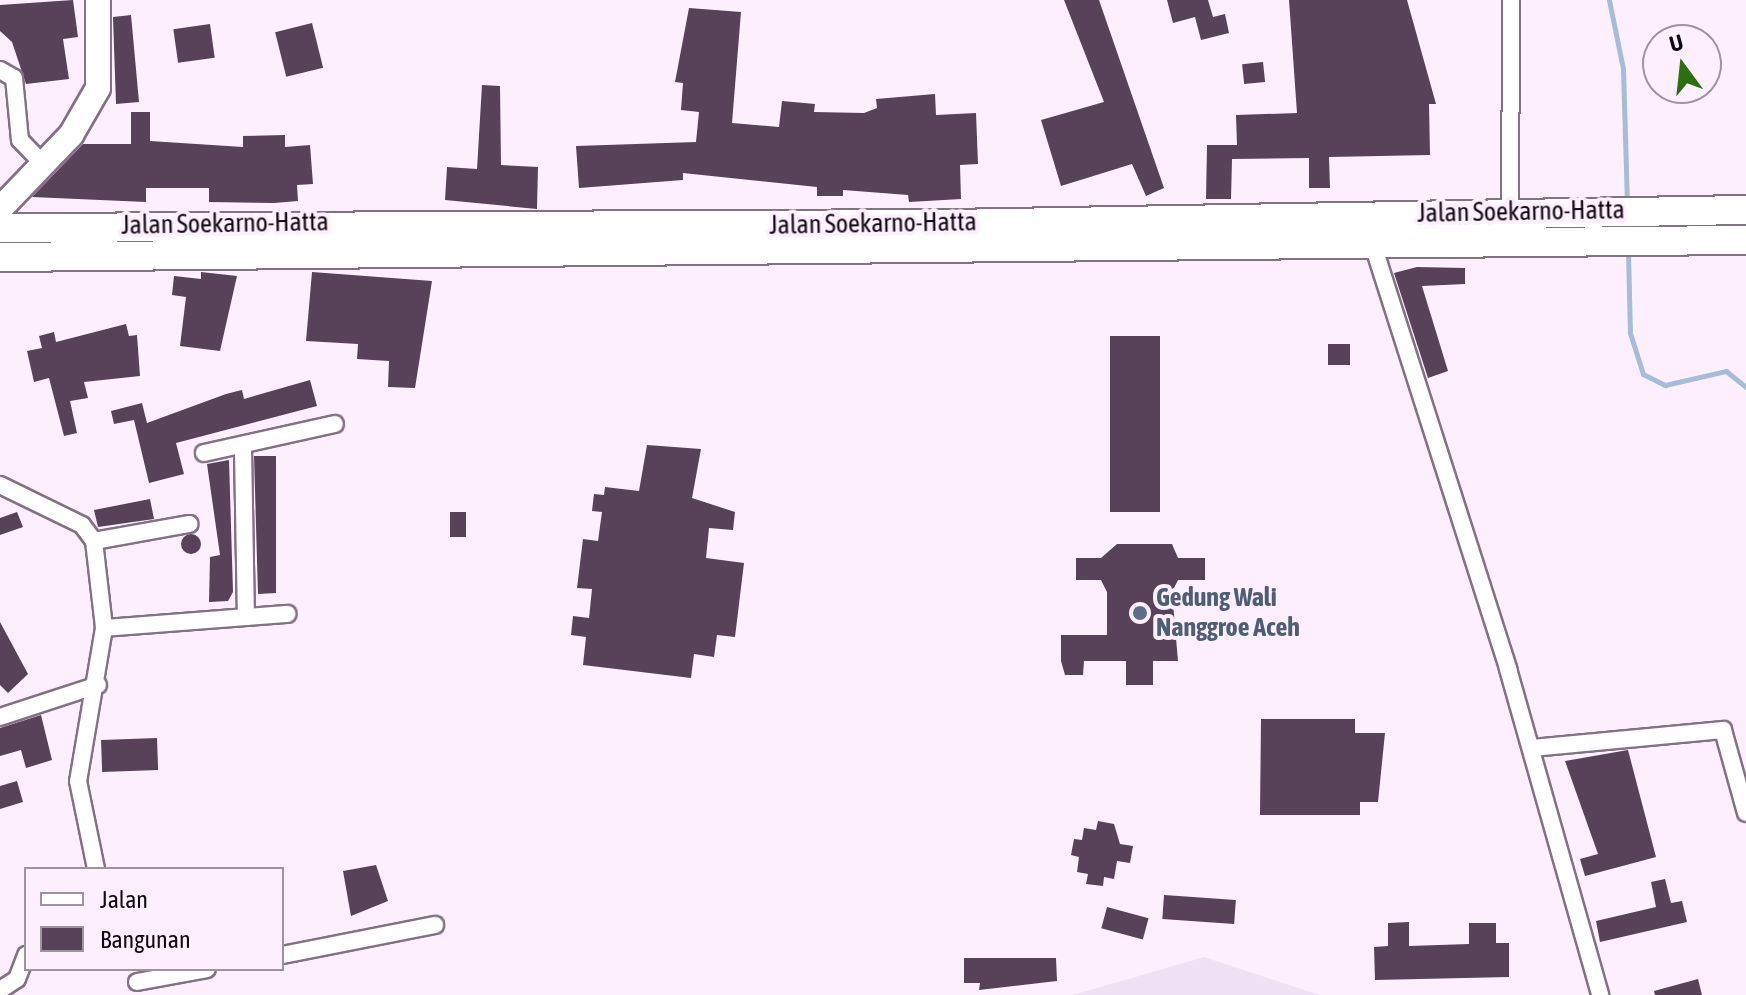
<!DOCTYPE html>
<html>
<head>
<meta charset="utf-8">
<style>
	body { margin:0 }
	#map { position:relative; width:1746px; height:995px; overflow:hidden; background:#fdeffe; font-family:"Asap Condensed",sans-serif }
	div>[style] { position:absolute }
	.education>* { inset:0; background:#efe1f3 }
	.stream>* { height:5px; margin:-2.5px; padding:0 2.5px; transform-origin:2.5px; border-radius:2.5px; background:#a5bdd8 }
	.building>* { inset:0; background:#574259; transform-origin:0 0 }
	.round { border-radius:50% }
	.roads { filter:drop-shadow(2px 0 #827283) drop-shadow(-2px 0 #827283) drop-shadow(0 2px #827283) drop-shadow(0 -2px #827283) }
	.minor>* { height:16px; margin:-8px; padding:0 8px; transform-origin:8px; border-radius:8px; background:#fff }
	.secondary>* { height:24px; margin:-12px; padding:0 12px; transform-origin:12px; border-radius:12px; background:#fff }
	.trunk>* { height:28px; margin:-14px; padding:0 14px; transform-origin:14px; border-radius:14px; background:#fff }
	.dots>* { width:22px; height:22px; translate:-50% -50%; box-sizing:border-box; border:4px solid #fdeffe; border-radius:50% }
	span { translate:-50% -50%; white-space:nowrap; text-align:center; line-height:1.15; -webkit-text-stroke:8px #fdeffe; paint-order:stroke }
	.street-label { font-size:26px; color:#0f0a10 }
	.service-label { font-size:26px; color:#4e5e75; font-weight:700 }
	.left { translate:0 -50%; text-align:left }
	.legend { position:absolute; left:24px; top:867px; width:260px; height:104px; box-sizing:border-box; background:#fdeffe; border:2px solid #9e939f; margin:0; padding:10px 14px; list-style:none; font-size:24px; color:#0f0a10 }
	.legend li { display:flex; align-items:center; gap:16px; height:40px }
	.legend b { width:40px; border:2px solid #9e939f }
	.north { position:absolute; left:1642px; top:24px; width:80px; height:80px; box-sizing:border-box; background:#fdeffe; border:2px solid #9e939f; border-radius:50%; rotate:345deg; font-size:22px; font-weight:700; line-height:32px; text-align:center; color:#0f0a10 }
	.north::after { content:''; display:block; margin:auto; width:28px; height:36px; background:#2b700c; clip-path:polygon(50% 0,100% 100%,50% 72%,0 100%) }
</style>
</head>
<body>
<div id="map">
	<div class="education">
		<div style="clip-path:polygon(1204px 957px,1320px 995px,1072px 995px,1087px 991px)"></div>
	</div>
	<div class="stream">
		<div style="left:1609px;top:0;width:70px;rotate:78.5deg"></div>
		<div style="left:1623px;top:69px;width:133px;rotate:88.3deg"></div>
		<div style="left:1628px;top:252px;width:81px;rotate:88.6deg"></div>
		<div style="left:1630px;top:333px;width:43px;rotate:72.4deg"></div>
		<div style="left:1643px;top:374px;width:25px;rotate:27deg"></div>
		<div style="left:1665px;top:385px;width:63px;rotate:-12.9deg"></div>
		<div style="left:1726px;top:371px;width:26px;rotate:39deg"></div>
	</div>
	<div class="building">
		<div style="clip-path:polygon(73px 0,78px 37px,63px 39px,69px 79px,26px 84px,12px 42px,0 31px,0 5px)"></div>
		<div style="clip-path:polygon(1064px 0,1099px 0,1164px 188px,1146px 196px,1132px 164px,1061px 186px,1041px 120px,1104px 102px)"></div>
		<div style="clip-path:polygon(1167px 0,1208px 0,1213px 17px,1225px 14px,1229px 33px,1201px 40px,1195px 17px,1173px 23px)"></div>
		<div style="clip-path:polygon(1289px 0,1407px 0,1436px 104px,1429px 104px,1430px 155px,1329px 157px,1330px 188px,1309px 188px,1309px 158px,1232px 159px,1231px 199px,1206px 199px,1207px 145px,1237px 145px,1236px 115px,1297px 113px)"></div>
		<div style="clip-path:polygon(689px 8px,741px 12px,732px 123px,779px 127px,782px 101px,815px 104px,814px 112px,864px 113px,877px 108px,876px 99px,935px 94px,936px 115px,976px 113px,978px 164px,960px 165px,961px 199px,909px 202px,908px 195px,843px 190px,843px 196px,817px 196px,817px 187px,683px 173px,683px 180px,579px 188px,576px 146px,696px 142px,699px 112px,681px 110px,683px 83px,675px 82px)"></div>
		<div style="clip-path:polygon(131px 15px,139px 102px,116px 104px,113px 17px)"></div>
		<div style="left:312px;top:23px;width:46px;height:38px;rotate:76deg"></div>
		<div style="left:210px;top:24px;width:34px;height:37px;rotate:82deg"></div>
		<div style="left:1263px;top:62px;width:20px;height:21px;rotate:84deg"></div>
		<div style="clip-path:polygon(482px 85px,500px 86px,501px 165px,538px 167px,537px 209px,445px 200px,447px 167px,477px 169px)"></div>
		<div style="clip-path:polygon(131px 112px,150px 112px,150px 141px,243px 147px,243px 136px,285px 135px,285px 147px,310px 145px,313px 184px,297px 185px,298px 201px,274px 203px,209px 202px,209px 188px,146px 188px,146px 202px,32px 197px,83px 144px,131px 144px)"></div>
		<div style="clip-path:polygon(1417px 267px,1465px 268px,1465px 284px,1422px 286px,1448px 371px,1428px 378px,1394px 273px)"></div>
		<div style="clip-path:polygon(201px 272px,237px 276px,220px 351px,180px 346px,186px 297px,172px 295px,174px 276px,201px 279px)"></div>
		<div style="clip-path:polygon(312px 272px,432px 281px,415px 388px,388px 387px,389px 361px,357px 359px,358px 344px,306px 341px)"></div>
		<div style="clip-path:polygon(126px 324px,129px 336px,137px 335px,140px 376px,84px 382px,88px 398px,70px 401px,77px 433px,64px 436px,49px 378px,34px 382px,27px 351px,42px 348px,39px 336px,54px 332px,56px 342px)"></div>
		<div style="left:1110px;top:336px;width:50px;height:176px"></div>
		<div style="left:1350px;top:344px;width:21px;height:22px;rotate:90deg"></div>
		<div style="clip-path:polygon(310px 380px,317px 406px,176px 443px,184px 474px,149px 483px,134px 420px,114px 424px,111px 411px,142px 403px,147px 423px,226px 394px,242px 390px,244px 399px)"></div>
		<div style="clip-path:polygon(647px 445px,701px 449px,692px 498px,735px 512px,733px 530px,709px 528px,706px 558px,744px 563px,735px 637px,717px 635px,714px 657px,694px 654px,691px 678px,583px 665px,586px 637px,571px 635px,573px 616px,589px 618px,592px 589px,577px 588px,583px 539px,598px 541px,602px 512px,592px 511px,594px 494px,604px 495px,605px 487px,639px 491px)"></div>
		<div style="clip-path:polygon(254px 456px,276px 456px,276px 593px,258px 594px)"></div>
		<div style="clip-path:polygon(229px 460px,233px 592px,228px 601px,209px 602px,210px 557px,220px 555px,207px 464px)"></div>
		<div style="clip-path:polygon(150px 499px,154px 519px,98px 527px,94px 510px)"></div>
		<div style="clip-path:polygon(17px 512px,23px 527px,0 535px,0 518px)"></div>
		<div style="left:450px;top:512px;width:16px;height:25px"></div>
		<div class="round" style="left:181px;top:534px;width:20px;height:20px"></div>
		<div style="clip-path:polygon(1117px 544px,1172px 544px,1178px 558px,1205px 558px,1205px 580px,1178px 580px,1172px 592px,1178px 661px,1153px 661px,1153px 685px,1126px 685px,1126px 661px,1084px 661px,1083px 675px,1065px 675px,1061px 661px,1061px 635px,1107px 635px,1107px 592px,1101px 580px,1076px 580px,1076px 558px,1101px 558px)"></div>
		<div style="clip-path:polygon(0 622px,28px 674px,8px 693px,0 685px)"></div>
		<div style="clip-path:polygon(41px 715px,52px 760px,26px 768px,21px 750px,0 756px,0 728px)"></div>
		<div style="clip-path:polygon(1261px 719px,1355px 719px,1355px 733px,1385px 733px,1378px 802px,1360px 802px,1360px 815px,1260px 815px)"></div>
		<div style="left:157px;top:738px;width:32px;height:56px;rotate:88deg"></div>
		<div style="clip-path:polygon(1628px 750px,1656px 857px,1585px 876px,1580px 859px,1598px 854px,1565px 761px)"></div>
		<div style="clip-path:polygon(17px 781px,23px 802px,0 809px,0 786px)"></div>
		<div style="clip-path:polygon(1098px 821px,1114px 824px,1120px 844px,1133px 846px,1130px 863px,1117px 861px,1114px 879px,1104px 877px,1103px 886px,1086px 884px,1088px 874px,1077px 872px,1079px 857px,1071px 855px,1074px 839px,1082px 840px,1084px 828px,1096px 830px)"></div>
		<div style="clip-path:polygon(376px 865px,388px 901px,351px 916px,343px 871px)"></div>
		<div style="clip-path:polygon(1665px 879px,1671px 903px,1682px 901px,1687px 922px,1600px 942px,1596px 921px,1656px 907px,1651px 882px)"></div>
		<div style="left:1164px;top:895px;width:72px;height:24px;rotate:4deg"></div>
		<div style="left:1107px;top:907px;width:43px;height:22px;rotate:15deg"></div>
		<div style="clip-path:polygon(1409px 922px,1409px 946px,1469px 944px,1469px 923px,1496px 923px,1496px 943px,1509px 943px,1509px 977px,1375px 980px,1374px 947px,1388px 946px,1388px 923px)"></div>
		<div style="clip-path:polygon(964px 958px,1056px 958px,1057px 981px,979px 990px,980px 983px,964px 983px)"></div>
		<div style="clip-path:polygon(1698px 979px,1702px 995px,1655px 995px,1654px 991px)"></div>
	</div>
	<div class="roads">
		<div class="minor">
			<div style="left:0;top:70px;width:16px;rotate:30deg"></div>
			<div style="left:14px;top:78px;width:62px;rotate:84.5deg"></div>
			<div style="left:20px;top:140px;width:32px;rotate:46deg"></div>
			<div style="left:1510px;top:211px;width:211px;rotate:-89.7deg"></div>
			<div style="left:1373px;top:245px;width:445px;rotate:72.3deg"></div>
			<div style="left:1508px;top:669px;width:339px;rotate:74.2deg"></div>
			<div style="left:243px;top:449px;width:168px;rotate:89deg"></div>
			<div style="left:204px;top:453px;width:134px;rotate:-12.5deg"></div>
			<div style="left:0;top:485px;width:91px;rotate:26deg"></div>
			<div style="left:82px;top:525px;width:20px;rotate:53deg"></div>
			<div style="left:94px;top:541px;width:88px;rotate:83.4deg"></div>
			<div style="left:104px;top:628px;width:155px;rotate:99.6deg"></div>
			<div style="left:78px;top:781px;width:90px;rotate:78.4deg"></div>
			<div style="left:94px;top:541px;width:97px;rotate:-10.1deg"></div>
			<div style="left:104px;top:628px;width:184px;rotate:-4.4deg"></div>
			<div style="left:0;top:717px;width:103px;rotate:-18.1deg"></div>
			<div style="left:1532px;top:748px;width:192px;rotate:-5.4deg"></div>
			<div style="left:1723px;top:730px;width:86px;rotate:74.5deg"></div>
			<div style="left:282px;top:955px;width:156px;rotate:-11.1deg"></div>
			<div style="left:137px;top:982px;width:71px;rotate:-10.5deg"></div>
			<div style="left:0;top:990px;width:20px;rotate:-33deg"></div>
			<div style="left:17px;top:979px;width:26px;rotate:-69deg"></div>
		</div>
		<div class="secondary">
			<div style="left:0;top:209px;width:103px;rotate:-46.2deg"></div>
			<div style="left:71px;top:135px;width:54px;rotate:-60.1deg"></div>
			<div style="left:98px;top:88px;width:88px;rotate:-90deg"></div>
		</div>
		<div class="trunk">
			<div style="left:0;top:228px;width:950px;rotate:-0.24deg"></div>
			<div style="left:950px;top:224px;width:796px;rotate:-1.01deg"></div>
			<div style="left:0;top:257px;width:1746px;rotate:-0.56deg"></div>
		</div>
	</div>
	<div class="dots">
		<div style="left:1140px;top:613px;background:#5c6f8a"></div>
	</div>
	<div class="street-label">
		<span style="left:1521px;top:212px;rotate:-1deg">Jalan Soekarno-Hatta</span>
		<span style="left:225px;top:224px;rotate:-1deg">Jalan Soekarno-Hatta</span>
		<span style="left:873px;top:224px;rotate:-1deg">Jalan Soekarno-Hatta</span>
	</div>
	<div class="service-label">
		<span class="left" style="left:1156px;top:613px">Gedung Wali<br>Nanggroe Aceh</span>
	</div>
	<ul class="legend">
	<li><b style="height:10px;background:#fff"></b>Jalan</li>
	<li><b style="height:22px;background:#574259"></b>Bangunan</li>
	</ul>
	<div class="north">U</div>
</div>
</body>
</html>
